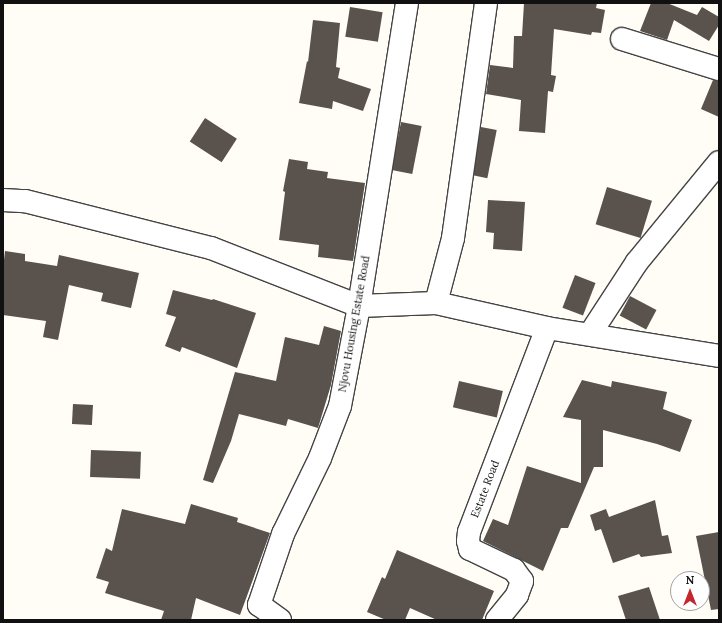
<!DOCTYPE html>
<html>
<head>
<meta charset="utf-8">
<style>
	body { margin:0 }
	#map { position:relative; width:722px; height:623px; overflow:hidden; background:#fffdf5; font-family:Lora,serif }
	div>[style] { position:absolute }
	.building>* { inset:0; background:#5a524d; transform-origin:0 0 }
	.roads { filter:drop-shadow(1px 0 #444) drop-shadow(-1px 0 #444) drop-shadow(0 1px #444) drop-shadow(0 -1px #444) }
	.minor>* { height:22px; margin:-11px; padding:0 11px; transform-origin:11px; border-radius:11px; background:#fff }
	span { translate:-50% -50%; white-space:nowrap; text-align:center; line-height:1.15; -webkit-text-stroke:4px #fff; paint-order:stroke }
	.street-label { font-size:11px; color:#111 }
	.frame { position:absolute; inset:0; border:4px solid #111; pointer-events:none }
	.north { position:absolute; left:670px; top:571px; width:40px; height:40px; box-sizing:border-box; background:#fff; border:1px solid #a0a0a0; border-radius:50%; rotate:0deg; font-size:11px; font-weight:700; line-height:16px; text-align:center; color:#111 }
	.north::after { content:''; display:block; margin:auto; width:14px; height:18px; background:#c4262e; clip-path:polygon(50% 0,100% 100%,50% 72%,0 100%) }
</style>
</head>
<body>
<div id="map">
	<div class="building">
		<div style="clip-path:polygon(524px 3px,597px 3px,596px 8px,605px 10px,601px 33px,592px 32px,591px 35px,554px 29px,551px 75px,556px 76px,553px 92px,548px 91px,545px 133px,519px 131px,521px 100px,486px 94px,490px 65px,513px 68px,514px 36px,522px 36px)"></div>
		<div style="clip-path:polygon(651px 3px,667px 3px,697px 15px,702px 7px,719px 17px,719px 25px,709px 41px,674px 20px,667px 40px,640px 31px)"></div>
		<div style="left:350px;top:7px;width:33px;height:30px;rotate:9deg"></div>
		<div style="clip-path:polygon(313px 20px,340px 23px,336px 67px,340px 68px,338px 78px,371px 89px,363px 111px,333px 101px,332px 109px,299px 103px,307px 61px,308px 62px)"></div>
		<div style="clip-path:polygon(713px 80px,719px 81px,719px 117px,701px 109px)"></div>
		<div style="left:205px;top:118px;width:38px;height:28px;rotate:33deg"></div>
		<div style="left:401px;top:122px;width:21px;height:49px;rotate:11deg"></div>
		<div style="left:481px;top:127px;width:16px;height:49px;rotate:11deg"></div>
		<div style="clip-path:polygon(289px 159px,308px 162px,307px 169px,328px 172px,327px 178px,365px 183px,353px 261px,318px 257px,319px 245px,279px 240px,285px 192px,283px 191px)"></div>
		<div style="left:607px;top:187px;width:47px;height:39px;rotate:17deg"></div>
		<div style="clip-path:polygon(488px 200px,525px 202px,522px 251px,493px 249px,494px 233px,486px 232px)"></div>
		<div style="clip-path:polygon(5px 251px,25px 254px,25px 261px,57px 266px,59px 255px,139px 273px,131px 308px,101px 301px,103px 293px,69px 285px,58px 340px,43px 337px,46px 321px,3px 315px,3px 269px)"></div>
		<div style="left:575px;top:275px;width:22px;height:35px;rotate:21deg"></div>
		<div style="clip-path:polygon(173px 290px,212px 300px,213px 299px,256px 313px,237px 368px,182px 347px,180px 352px,165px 346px,176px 317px,166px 314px)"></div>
		<div style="left:630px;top:296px;width:30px;height:22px;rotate:28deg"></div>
		<div style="clip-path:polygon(324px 326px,341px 331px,331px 385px,318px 428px,288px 419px,286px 426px,239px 414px,231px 441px,213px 483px,203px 480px,235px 372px,276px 381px,285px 337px,319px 345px)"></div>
		<div style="clip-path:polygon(582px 380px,611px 387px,612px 381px,667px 392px,663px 409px,692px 420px,680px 452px,657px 444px,603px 430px,603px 467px,594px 467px,568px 528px,561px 528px,543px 571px,483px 541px,493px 519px,508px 525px,527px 466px,581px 483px,581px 420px,563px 417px)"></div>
		<div style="left:459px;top:381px;width:45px;height:27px;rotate:13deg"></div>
		<div style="left:73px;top:404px;width:20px;height:20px;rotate:3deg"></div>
		<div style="left:91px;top:450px;width:50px;height:27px;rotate:2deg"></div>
		<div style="clip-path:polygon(655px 500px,662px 536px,668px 535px,672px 553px,641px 557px,639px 554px,613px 563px,601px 529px,595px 531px,590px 515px,606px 509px,609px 517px)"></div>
		<div style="clip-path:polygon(191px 504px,238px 518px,237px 522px,270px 533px,240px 615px,196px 598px,191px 620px,161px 620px,164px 611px,105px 593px,109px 582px,96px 578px,106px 548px,112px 551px,122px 509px,185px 524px)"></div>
		<div style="clip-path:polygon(719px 532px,719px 609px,711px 610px,696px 536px)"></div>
		<div style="clip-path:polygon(397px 550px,494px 591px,482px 620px,437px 620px,410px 608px,405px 620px,386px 620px,367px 612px,382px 577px,385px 579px)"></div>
		<div style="clip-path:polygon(649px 587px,660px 620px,626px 620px,618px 596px)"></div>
	</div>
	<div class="roads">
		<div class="minor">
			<div style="left:622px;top:39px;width:102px;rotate:17.2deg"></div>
			<div style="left:3px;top:200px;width:22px;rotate:3deg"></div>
			<div style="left:25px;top:201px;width:192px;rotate:14.2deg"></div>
			<div style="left:211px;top:248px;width:159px;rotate:21.4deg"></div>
			<div style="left:359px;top:306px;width:77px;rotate:-2.2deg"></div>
			<div style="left:436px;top:303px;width:114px;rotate:12.7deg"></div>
			<div style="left:547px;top:328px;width:174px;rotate:9.2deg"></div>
			<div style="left:436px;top:303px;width:67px;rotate:-75.3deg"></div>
			<div style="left:453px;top:238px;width:237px;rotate:-82deg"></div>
			<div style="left:590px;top:334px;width:86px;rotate:-56.9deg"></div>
			<div style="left:637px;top:262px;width:129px;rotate:-50.6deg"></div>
			<div style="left:280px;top:620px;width:26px;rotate:-144deg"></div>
			<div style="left:259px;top:605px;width:75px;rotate:-71.3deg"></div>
			<div style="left:283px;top:534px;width:85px;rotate:-64deg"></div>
			<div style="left:320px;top:458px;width:56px;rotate:-69deg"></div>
			<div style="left:340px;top:406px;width:102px;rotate:-79.2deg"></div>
			<div style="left:359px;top:306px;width:307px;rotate:-81deg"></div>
			<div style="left:497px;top:620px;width:32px;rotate:-51deg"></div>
			<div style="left:517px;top:595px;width:15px;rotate:-70deg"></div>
			<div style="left:522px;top:581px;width:14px;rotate:-126deg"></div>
			<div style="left:514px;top:570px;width:49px;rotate:-154.5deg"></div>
			<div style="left:470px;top:549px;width:8px;rotate:-104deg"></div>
			<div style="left:468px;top:541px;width:9px;rotate:-84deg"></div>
			<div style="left:469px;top:532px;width:218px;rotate:-69.1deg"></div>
		</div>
	</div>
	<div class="street-label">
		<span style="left:354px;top:324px;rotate:-80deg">Njovu Housing Estate Road</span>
		<span style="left:485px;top:489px;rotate:-69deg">Estate Road</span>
	</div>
	<div class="frame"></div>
	<div class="north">N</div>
</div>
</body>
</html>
